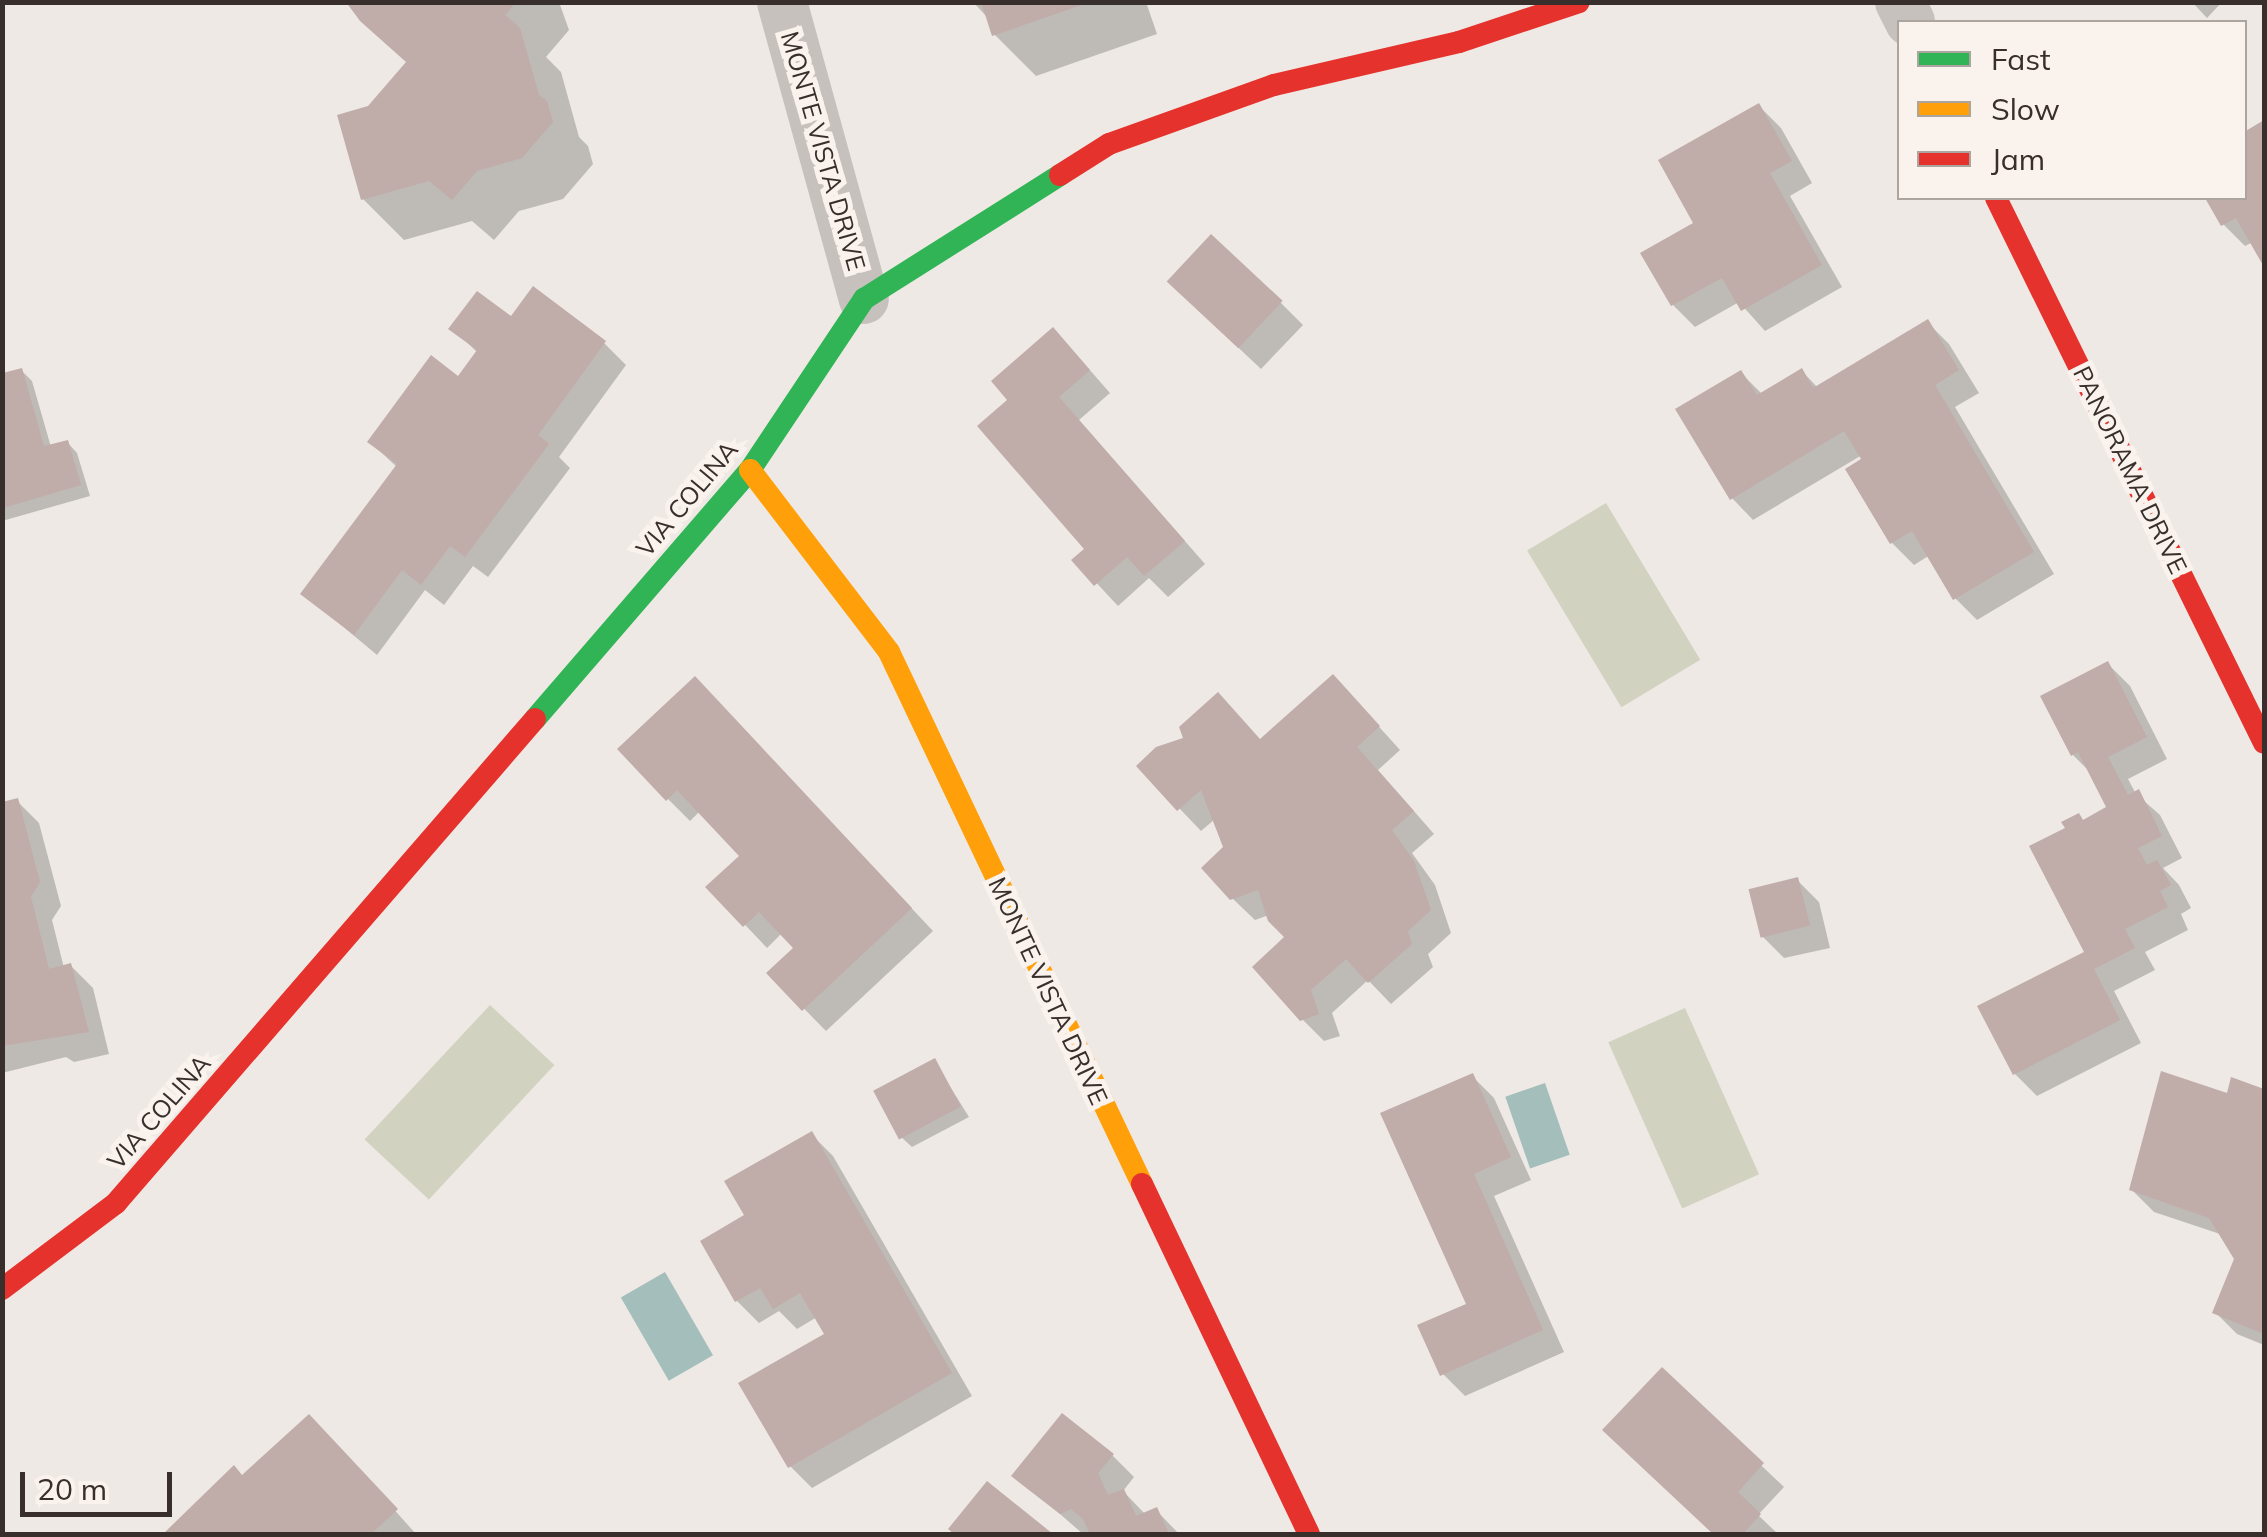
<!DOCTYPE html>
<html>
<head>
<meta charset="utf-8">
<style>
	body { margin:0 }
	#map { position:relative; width:2267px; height:1537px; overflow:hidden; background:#eee9e4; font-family:Mulish,sans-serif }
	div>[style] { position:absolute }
	.green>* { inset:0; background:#d1d2c0; transform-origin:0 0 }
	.water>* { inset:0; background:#a3bebb; transform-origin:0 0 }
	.shadow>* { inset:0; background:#0003 }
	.building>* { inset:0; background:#c0aca8; transform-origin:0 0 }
	.street>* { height:50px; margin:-25px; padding:0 25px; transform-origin:25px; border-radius:25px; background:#c7c1be }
	.fast>* { height:22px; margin:-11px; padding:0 11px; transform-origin:11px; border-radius:11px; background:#30b455 }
	.slow>* { height:22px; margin:-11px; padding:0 11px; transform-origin:11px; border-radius:11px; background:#ff9f0a }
	.jam>* { height:22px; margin:-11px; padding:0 11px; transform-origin:11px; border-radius:11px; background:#e5322d }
	span { translate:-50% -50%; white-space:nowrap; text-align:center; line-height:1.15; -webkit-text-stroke:10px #f9f2ed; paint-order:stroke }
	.street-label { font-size:25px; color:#382e2b }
	.frame { position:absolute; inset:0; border:5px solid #382e2b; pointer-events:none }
	.legend { position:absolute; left:1897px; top:20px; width:350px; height:180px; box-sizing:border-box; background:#f9f2ed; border:2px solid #aca49f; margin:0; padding:12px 18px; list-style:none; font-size:30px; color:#382e2b }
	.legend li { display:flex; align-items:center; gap:20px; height:50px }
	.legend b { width:50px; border:2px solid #aca49f }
	.scale { position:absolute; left:20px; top:1472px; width:152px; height:45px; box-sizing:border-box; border:5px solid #382e2b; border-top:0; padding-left:12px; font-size:30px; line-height:35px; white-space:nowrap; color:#382e2b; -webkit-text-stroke:8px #f9f2ed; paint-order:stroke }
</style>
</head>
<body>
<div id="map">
	<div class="green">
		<div style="left:1606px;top:503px;width:183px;height:92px;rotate:59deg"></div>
		<div style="left:490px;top:1005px;width:88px;height:184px;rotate:43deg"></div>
		<div style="left:1685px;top:1008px;width:182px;height:84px;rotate:66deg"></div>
	</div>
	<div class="water">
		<div style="left:1545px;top:1083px;width:76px;height:42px;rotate:71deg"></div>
		<div style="left:665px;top:1272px;width:96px;height:51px;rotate:60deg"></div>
	</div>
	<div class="shadow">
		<div style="clip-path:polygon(349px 2px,559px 2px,569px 30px,546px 57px,561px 72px,579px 137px,588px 146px,593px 164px,563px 199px,519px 211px,494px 240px,472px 221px,404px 240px,363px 199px,369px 108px,409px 62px)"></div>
		<div style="clip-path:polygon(973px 2px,1146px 2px,1157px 34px,1036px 76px,994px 34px,988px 18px)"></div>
		<div style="clip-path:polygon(2192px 2px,2222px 2px,2207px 18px)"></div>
		<div style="clip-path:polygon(1759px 106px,1781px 128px,1812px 183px,1790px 196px,1842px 287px,1765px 331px,1739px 302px,1695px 327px,1673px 305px,1696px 224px)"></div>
		<div style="clip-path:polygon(2264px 123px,2264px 262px,2253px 242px,2245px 246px,2223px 224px,2208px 198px,2244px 198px,2244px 135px)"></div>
		<div style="clip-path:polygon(1281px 303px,1303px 325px,1261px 369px,1192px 304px)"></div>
		<div style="clip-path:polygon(512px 319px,604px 343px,626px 365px,559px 457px,570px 468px,488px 577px,473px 566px,444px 605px,425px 590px,377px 655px,304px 594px,398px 468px,370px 442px,458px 380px,478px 353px,452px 328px)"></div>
		<div style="clip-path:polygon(1927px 322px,1949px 344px,1979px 393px,1955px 407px,2054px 574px,1977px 620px,1955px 598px,1930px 555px,1914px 565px,1892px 543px,1862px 455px,1753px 520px,1732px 498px,1741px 373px,1763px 395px,1802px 371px,1818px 388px)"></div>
		<div style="clip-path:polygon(1074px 352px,1110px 393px,1079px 420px,1205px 564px,1168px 597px,1149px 578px,1118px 606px,1075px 560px,1088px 549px,1010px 400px)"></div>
		<div style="clip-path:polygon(21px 370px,32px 381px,51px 447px,67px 442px,77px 453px,90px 496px,2px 521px,2px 376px)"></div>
		<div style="clip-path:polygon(2108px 664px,2130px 686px,2167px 759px,2128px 779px,2136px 794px,2160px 815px,2182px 858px,2163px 868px,2179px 885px,2191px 908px,2181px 914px,2188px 930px,2145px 952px,2155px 970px,2114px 991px,2141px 1043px,2037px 1096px,2015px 1074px,2087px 954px,2068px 829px,2079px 816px,2084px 821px,2110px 808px,2092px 774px,2073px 755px)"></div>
		<div style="clip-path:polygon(1354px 699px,1400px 750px,1378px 770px,1434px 834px,1412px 853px,1435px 885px,1451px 933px,1428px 954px,1433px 967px,1391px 1004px,1368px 980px,1332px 1013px,1340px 1036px,1324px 1041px,1302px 1019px,1287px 938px,1269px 915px,1255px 920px,1232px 898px,1226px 848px,1215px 819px,1201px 831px,1139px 766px,1261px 741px)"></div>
		<div style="clip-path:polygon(717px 701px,933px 931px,826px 1031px,769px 973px,796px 948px,782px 933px,767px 948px,709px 887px,742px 856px,700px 811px,690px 821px,668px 799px)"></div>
		<div style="clip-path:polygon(17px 801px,39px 823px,61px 906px,52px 920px,64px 968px,71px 966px,93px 988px,109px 1054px,74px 1062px,66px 1057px,2px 1073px,2px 805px)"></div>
		<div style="clip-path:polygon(1797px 880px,1819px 902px,1830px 948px,1784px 958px,1762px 936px)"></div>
		<div style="clip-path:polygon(934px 1061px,969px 1117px,912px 1147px,901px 1137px)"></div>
		<div style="clip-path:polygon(1472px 1076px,1494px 1098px,1531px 1180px,1494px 1196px,1564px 1352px,1465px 1396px,1443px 1374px,1469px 1305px)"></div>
		<div style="clip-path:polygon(2233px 1080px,2264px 1092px,2264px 1345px,2237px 1334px,2215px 1312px,2236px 1259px,2223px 1235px,2154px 1212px,2132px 1190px,2228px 1096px)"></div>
		<div style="clip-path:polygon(811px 1134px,833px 1156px,972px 1396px,812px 1488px,790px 1466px,827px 1335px,817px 1317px,797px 1329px,779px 1311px,759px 1323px,737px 1301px)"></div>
		<div style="clip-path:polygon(1662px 1371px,1784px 1487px,1758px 1515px,1778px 1534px,1716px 1534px,1628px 1452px)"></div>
		<div style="clip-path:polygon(331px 1439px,416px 1534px,165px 1534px,234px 1469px,243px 1478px)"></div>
		<div style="clip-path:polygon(1112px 1455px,1134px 1477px,1123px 1491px,1146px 1515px,1156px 1510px,1179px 1534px,1083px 1534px,1015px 1475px)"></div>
	</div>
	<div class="building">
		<div style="clip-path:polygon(346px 2px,516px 2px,505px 15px,520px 28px,539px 95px,547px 101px,553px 122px,522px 158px,477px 171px,452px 200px,429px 181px,361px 200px,337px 115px,368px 106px,406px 62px,360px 21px)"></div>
		<div style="clip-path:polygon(981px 2px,1087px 2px,1087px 3px,992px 36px)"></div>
		<div style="clip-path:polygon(1759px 103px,1792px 161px,1770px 173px,1822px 265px,1741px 311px,1722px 278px,1671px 306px,1640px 253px,1693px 223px,1658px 160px)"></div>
		<div style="clip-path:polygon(2264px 120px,2264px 267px,2236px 218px,2221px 226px,2205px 198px,2244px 198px,2244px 132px)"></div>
		<div style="left:1211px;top:234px;width:98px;height:65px;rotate:43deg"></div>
		<div style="clip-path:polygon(533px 286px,606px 341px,538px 435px,549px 444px,465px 557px,450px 546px,421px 585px,402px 570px,354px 635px,300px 594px,397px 464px,367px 442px,431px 355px,458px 376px,477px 350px,448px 329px,477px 291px,511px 316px)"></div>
		<div style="clip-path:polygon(1928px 319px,1959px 370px,1935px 385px,2034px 552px,1953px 600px,1912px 531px,1890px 544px,1845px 469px,1861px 459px,1844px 431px,1730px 500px,1675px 409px,1741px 370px,1757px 395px,1802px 368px,1813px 388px)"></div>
		<div style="clip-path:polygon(1053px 327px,1090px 370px,1059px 397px,1185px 541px,1144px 576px,1127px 557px,1094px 586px,1071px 560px,1084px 549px,977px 426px,1007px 400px,991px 381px)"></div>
		<div style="clip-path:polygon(22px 368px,44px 446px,68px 440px,81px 485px,3px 508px,3px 373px)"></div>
		<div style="clip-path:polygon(2108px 661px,2147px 737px,2108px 757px,2128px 795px,2139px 789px,2162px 836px,2138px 848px,2147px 865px,2157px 860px,2171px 885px,2160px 891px,2168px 907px,2125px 929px,2135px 948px,2094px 969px,2120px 1020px,2013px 1075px,1977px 1006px,2084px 952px,2029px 846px,2065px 828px,2061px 822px,2079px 813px,2083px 820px,2106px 807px,2078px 752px,2071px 756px,2040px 696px)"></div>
		<div style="clip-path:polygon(1333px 674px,1380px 726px,1357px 747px,1414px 811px,1392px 830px,1414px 861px,1431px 910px,1408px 931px,1412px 944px,1368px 983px,1346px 959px,1311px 990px,1319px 1014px,1300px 1021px,1252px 967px,1284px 937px,1268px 921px,1258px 890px,1230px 900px,1201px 868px,1223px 847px,1201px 790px,1177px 811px,1136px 766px,1156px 747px,1183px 738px,1179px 727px,1218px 692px,1260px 739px)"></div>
		<div style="clip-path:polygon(695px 676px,912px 908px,802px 1011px,766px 973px,793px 948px,759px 912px,743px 927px,705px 887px,739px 856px,677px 790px,666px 801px,617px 749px)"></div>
		<div style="clip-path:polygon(18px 798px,40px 882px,31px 897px,49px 969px,71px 963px,89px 1032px,2px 1046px,2px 802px)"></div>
		<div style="left:1798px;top:877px;width:50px;height:51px;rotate:76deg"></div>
		<div style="left:935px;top:1058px;width:55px;height:70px;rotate:62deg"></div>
		<div style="clip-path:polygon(2161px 1071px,2227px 1093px,2231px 1077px,2264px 1089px,2264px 1334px,2212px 1313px,2234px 1259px,2209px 1218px,2129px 1190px)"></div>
		<div style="clip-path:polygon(1473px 1073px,1511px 1157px,1474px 1174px,1543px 1330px,1440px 1376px,1417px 1325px,1466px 1304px,1380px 1113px)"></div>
		<div style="clip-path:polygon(812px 1131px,952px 1373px,788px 1468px,738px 1383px,824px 1334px,800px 1293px,773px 1309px,760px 1288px,735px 1302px,700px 1241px,744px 1215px,724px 1181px)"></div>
		<div style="clip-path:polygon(1662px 1367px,1764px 1463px,1738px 1492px,1761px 1514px,1743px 1534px,1713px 1534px,1602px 1430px)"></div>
		<div style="clip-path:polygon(1062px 1413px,1114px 1454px,1098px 1473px,1108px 1495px,1124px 1489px,1136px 1516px,1157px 1507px,1169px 1534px,1090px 1534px,1083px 1519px,1071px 1509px,1060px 1514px,1011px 1476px)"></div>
		<div style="clip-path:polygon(309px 1414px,398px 1509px,371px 1534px,163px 1534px,234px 1465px,242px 1475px)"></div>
		<div style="clip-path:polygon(987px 1481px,1053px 1534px,954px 1534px,948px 1529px)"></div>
	</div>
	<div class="street">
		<div style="left:782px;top:2px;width:308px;rotate:74.6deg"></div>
		<div style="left:1900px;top:2px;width:22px;rotate:63deg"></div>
	</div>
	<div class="fast">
		<div style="left:535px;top:719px;width:329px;rotate:-49.2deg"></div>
		<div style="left:750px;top:470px;width:206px;rotate:-56.3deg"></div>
		<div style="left:864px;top:299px;width:232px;rotate:-32.3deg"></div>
	</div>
	<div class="slow">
		<div style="left:750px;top:470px;width:229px;rotate:52.6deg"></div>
		<div style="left:889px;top:652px;width:589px;rotate:64.57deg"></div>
	</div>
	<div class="jam">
		<div style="left:1060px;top:175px;width:58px;rotate:-32.3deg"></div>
		<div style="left:1109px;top:144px;width:175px;rotate:-19.7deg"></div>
		<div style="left:1274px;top:85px;width:190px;rotate:-13.1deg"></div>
		<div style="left:1459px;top:42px;width:126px;rotate:-18.4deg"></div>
		<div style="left:1996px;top:198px;width:607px;rotate:63.81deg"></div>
		<div style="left:1142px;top:1184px;width:388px;rotate:64.5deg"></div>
		<div style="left:2px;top:1289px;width:143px;rotate:-37deg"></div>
		<div style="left:116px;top:1203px;width:640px;rotate:-49.12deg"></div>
	</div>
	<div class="street-label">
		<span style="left:823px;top:151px;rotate:74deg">MONTE VISTA DRIVE</span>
		<span style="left:2130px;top:470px;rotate:64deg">PANORAMA DRIVE</span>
		<span style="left:687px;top:499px;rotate:-50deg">VIA COLINA</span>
		<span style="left:1048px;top:991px;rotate:65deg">MONTE VISTA DRIVE</span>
		<span style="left:159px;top:1112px;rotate:-49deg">VIA COLINA</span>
	</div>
	<div class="frame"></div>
	<ul class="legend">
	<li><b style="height:12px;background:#30b455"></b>Fast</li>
	<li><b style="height:12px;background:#ff9f0a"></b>Slow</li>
	<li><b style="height:12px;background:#e5322d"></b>Jam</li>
	</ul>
	<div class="scale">20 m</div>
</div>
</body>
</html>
